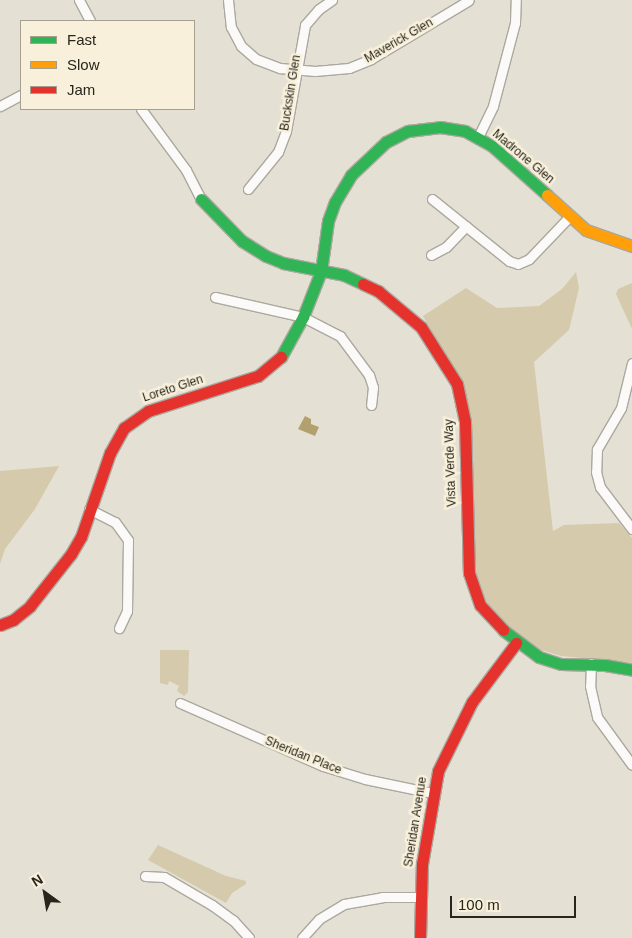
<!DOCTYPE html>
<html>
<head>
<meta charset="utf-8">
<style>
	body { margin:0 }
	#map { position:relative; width:632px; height:938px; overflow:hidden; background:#e4e0d4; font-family:Helvetica,sans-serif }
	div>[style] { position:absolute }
	.green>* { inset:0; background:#d5caab }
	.water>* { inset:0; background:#b2a16e }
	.roads { filter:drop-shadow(1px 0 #aba89f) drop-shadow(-1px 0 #aba89f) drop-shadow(0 1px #aba89f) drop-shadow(0 -1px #aba89f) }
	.street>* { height:9px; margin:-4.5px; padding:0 4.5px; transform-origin:4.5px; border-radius:4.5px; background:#fbfaf9 }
	.fast>* { height:11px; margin:-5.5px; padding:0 5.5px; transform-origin:5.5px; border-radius:5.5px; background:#30b455 }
	.slow>* { height:11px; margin:-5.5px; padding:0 5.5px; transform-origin:5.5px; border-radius:5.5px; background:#ff9f0a }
	.jam>* { height:11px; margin:-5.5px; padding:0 5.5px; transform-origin:5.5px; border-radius:5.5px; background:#e5322d }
	span { translate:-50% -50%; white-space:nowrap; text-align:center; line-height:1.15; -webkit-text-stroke:5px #f8f0da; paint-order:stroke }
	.street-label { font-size:12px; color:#27251c }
	.legend { position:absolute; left:20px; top:20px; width:175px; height:90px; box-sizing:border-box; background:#f8f0da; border:1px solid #a49f8e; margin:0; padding:6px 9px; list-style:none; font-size:15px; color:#27251c }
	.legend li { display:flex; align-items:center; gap:10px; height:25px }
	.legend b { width:25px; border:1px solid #a49f8e }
	.north { position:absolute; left:20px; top:868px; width:50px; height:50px; -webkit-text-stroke:4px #f8f0da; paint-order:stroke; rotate:328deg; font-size:14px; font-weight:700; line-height:20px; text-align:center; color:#27251c }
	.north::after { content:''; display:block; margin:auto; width:18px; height:22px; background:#27251c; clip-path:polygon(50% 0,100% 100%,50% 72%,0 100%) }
	.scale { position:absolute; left:450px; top:896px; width:126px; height:22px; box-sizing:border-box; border:2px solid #27251c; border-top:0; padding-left:6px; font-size:15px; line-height:18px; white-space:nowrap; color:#27251c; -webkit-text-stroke:4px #f8f0da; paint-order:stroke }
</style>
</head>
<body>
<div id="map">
	<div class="green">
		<div style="clip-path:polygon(576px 272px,579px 288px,569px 330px,534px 362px,553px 531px,564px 525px,619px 523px,632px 538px,632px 663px,561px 656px,535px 648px,495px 616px,474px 579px,472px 438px,466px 399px,453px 368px,423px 316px,466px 288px,497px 308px,539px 306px,562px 289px)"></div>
		<div style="clip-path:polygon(632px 283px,632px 329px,616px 294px,618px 289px)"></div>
		<div style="clip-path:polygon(59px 466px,35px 509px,5px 549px,0 564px,0 471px)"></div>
		<div style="clip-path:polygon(160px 650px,189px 650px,188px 692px,184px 696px,177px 691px,179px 686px,169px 681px,168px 685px,160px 683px)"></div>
		<div style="clip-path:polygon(158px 845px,226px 876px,246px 881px,246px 884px,232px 893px,226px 903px,148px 860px)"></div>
	</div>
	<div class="water">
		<div style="clip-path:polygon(305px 416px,311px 419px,311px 424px,319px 427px,315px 436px,298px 429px)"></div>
	</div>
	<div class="roads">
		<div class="street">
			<div style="left:79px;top:0;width:24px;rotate:62deg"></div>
			<div style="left:228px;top:0;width:27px;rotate:84deg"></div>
			<div style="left:231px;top:27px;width:21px;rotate:62deg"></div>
			<div style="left:241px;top:46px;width:20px;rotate:41deg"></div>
			<div style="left:256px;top:59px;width:26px;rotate:21deg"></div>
			<div style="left:280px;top:68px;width:35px;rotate:5deg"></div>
			<div style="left:315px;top:71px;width:34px;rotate:-5deg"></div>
			<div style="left:349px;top:68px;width:24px;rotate:-22deg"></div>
			<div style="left:371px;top:59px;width:114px;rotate:-31deg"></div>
			<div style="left:0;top:106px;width:24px;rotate:-28deg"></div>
			<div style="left:141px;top:109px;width:76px;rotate:53.6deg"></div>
			<div style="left:186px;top:170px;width:33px;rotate:63deg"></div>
			<div style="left:478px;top:137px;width:34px;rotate:-64deg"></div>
			<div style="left:493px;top:106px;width:86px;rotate:-75.2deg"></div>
			<div style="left:515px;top:23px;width:23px;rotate:-88deg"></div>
			<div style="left:248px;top:189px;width:48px;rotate:-51deg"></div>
			<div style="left:278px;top:152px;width:22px;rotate:-69deg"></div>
			<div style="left:286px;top:131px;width:108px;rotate:-79.8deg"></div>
			<div style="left:305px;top:25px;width:21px;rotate:-49deg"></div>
			<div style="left:319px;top:9px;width:16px;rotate:-35deg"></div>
			<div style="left:432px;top:199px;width:99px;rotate:38.8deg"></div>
			<div style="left:509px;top:261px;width:9px;rotate:18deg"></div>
			<div style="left:518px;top:264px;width:12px;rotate:-24deg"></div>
			<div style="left:529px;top:259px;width:59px;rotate:-46.4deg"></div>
			<div style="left:431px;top:255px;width:17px;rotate:-28deg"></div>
			<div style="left:446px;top:247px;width:29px;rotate:-46deg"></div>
			<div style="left:215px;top:297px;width:90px;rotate:12.8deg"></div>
			<div style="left:303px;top:317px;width:42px;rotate:27.2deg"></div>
			<div style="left:340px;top:336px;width:49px;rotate:53.4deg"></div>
			<div style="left:369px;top:375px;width:13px;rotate:72deg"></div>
			<div style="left:373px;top:387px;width:18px;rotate:96deg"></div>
			<div style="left:632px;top:363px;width:46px;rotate:103.7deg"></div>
			<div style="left:621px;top:408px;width:48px;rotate:120.3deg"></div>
			<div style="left:597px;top:449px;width:23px;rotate:92deg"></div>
			<div style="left:596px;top:472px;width:16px;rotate:75deg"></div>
			<div style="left:600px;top:487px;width:53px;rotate:52.7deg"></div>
			<div style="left:89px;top:509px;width:29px;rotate:27deg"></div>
			<div style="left:115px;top:522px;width:22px;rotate:54deg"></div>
			<div style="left:128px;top:540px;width:71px;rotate:90.8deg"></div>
			<div style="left:127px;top:611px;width:19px;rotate:115deg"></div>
			<div style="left:591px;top:663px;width:23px;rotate:92deg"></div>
			<div style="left:590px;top:686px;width:32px;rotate:77deg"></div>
			<div style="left:597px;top:717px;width:59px;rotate:53.9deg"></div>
			<div style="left:180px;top:703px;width:156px;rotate:23.8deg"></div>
			<div style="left:323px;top:766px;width:44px;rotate:17.2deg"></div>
			<div style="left:365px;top:779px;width:68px;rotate:11.8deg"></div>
			<div style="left:145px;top:876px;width:19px;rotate:3deg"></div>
			<div style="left:164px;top:877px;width:56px;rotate:30.3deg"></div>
			<div style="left:212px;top:905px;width:26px;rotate:36deg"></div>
			<div style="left:233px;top:920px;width:24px;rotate:48deg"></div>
			<div style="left:302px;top:938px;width:25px;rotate:-48deg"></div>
			<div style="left:319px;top:919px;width:29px;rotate:-31deg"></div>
			<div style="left:344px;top:904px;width:39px;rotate:-10deg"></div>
			<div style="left:382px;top:897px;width:37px"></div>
		</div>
		<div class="fast">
			<div style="left:201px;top:199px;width:59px;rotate:45.7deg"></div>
			<div style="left:242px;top:241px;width:28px;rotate:32deg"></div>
			<div style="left:266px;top:256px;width:18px;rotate:22deg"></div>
			<div style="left:283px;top:263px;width:62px;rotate:11.1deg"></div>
			<div style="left:344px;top:275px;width:21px;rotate:25deg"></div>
			<div style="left:281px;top:357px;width:46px;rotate:-61.2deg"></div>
			<div style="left:303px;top:317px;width:49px;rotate:-68.6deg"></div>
			<div style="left:321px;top:271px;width:50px;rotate:-82deg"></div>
			<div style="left:328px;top:221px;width:20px;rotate:-70deg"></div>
			<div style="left:335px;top:202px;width:31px;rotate:-59deg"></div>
			<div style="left:351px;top:175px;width:48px;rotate:-43.3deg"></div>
			<div style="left:386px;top:142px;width:25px;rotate:-27deg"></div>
			<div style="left:408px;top:131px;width:32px;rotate:-7deg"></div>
			<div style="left:440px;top:127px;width:25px;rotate:9deg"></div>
			<div style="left:465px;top:131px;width:31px;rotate:29deg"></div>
			<div style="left:492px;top:146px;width:74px;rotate:41.7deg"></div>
			<div style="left:503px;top:630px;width:45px;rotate:36.9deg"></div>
			<div style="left:539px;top:657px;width:23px;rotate:18deg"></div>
			<div style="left:561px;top:664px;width:44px;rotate:1.3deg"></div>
			<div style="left:605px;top:665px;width:27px;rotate:10deg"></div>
		</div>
		<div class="slow">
			<div style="left:547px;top:195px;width:52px;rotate:41.9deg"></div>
			<div style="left:586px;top:230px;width:49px;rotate:19.2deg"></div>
		</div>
		<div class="jam">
			<div style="left:363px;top:284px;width:17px;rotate:25deg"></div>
			<div style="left:378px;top:291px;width:56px;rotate:39.9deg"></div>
			<div style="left:421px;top:327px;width:67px;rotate:57.7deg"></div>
			<div style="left:457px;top:384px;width:39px;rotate:78deg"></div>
			<div style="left:465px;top:422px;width:151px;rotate:88.5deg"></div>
			<div style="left:469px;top:573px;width:34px;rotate:71deg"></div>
			<div style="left:480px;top:605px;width:34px;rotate:47deg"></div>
			<div style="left:0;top:625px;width:14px;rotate:-21deg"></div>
			<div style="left:13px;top:620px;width:22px;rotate:-39deg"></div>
			<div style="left:30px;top:606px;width:66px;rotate:-51.7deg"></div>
			<div style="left:71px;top:554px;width:20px;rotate:-60deg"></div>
			<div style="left:81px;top:537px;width:89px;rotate:-71deg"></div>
			<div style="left:110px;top:453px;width:29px;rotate:-61deg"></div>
			<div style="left:124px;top:428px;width:29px;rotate:-35deg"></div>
			<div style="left:148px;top:411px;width:115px;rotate:-17.7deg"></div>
			<div style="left:258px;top:376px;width:30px;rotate:-40deg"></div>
			<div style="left:420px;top:938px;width:74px;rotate:-88.5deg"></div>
			<div style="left:422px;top:864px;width:94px;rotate:-80.2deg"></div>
			<div style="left:438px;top:771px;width:77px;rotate:-63.8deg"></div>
			<div style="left:472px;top:702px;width:74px;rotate:-53.3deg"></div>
		</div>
	</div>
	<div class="street-label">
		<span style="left:399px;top:41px;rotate:-30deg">Maverick Glen</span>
		<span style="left:291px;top:93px;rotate:-81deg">Buckskin Glen</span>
		<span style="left:523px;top:157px;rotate:40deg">Madrone Glen</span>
		<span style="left:173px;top:389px;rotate:-18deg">Loreto Glen</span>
		<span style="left:451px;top:463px;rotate:-92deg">Vista Verde Way</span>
		<span style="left:303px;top:756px;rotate:22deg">Sheridan Place</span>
		<span style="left:416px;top:822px;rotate:-81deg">Sheridan Avenue</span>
	</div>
	<ul class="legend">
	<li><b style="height:6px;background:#30b455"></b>Fast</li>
	<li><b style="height:6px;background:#ff9f0a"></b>Slow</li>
	<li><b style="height:6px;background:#e5322d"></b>Jam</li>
	</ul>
	<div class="north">N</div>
	<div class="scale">100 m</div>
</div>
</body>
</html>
